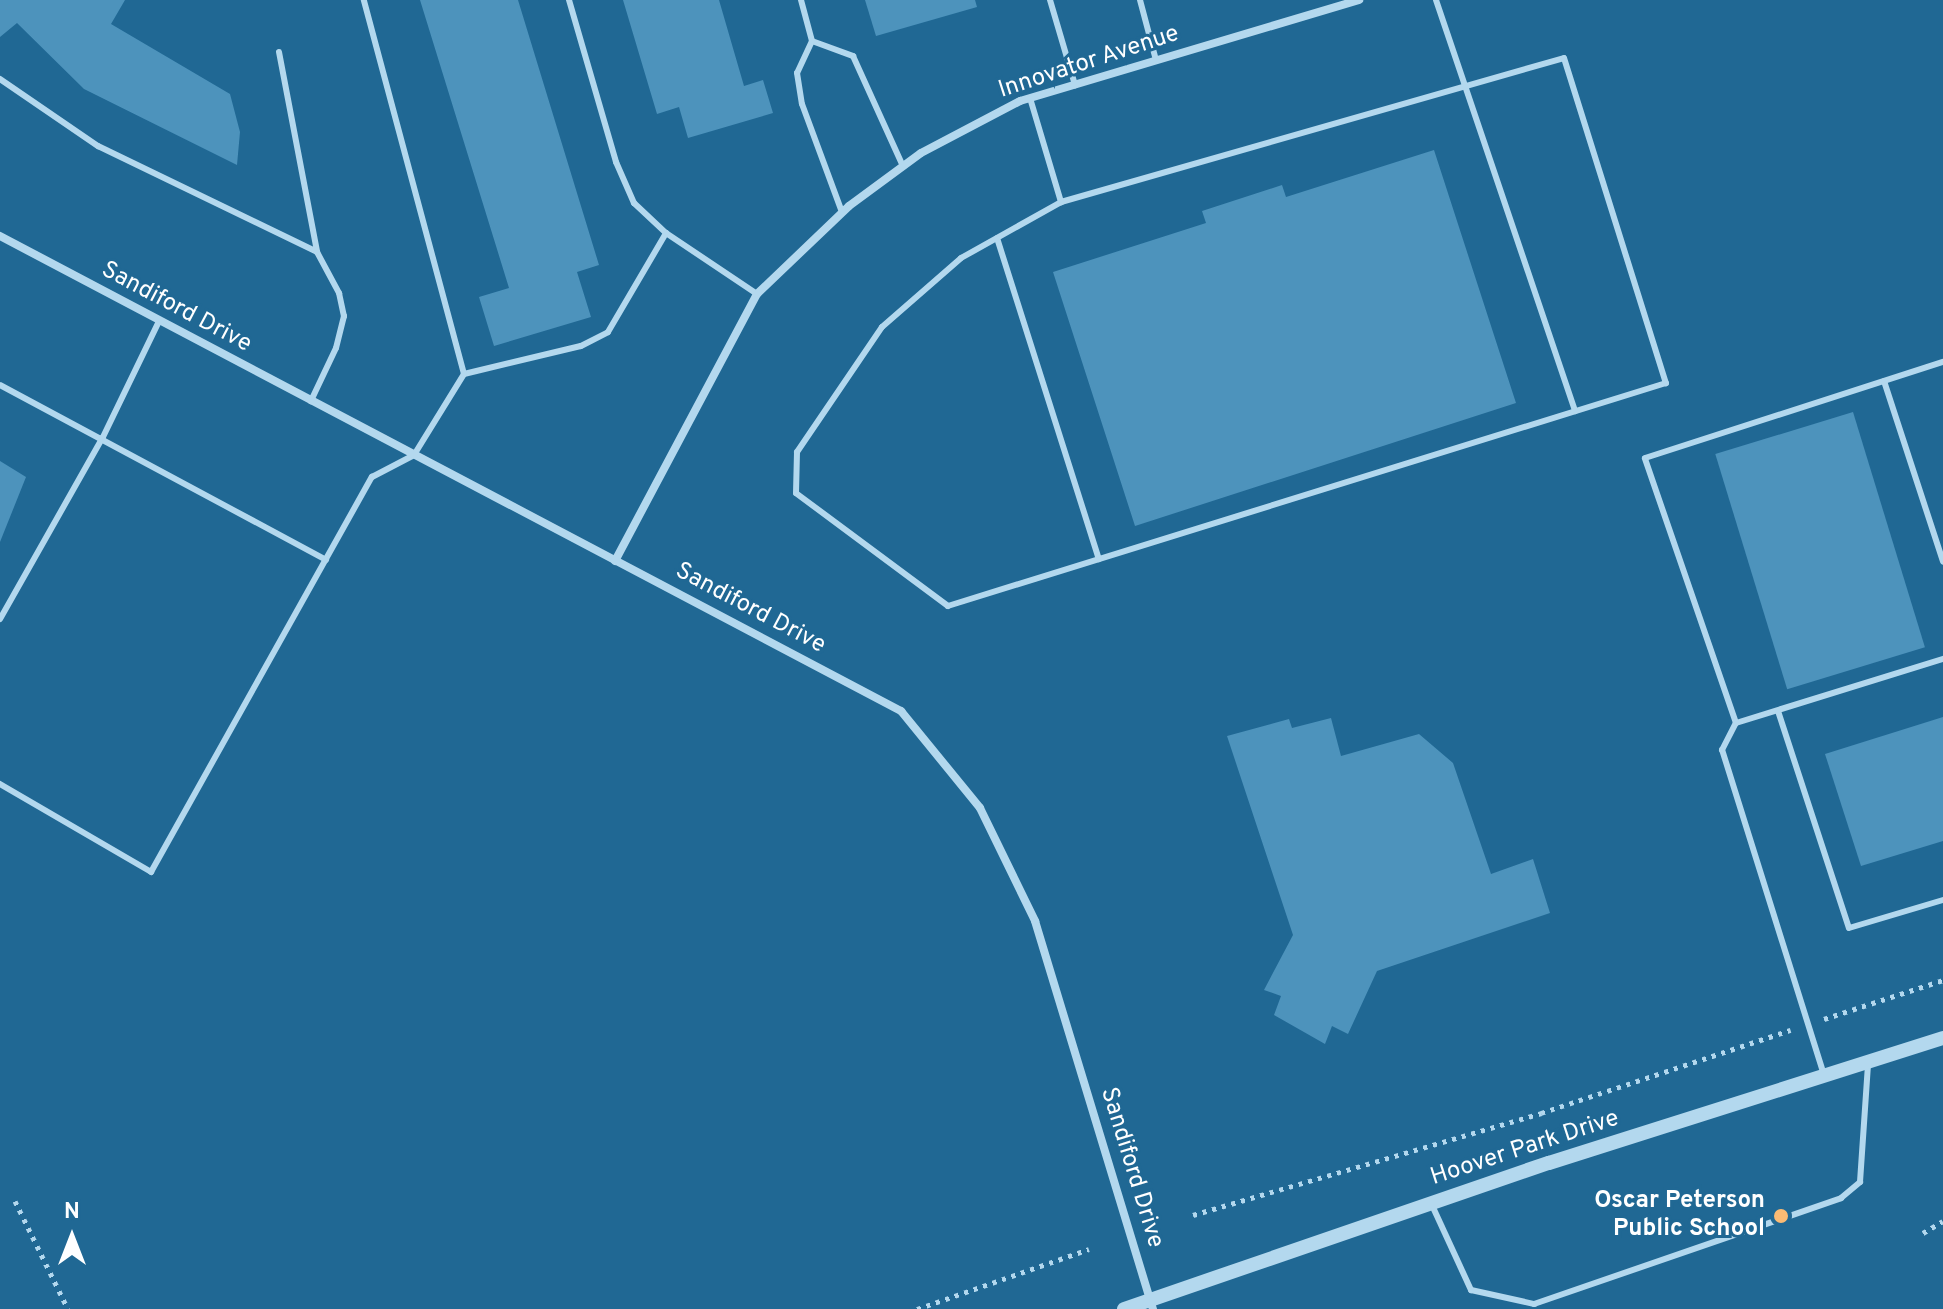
<!DOCTYPE html>
<html>
<head>
<meta charset="utf-8">
<style>
	body { margin:0 }
	#map { position:relative; width:1943px; height:1309px; overflow:hidden; background:#206894; font-family:Overpass,sans-serif }
	div>[style] { position:absolute }
	.building>* { inset:0; background:#4d93bc; transform-origin:0 0 }
	.path>* { height:5px; margin-top:-2.5px; transform-origin:0; background:repeating-linear-gradient(90deg,#b3d8ee 0 4px,transparent 0 10px) }
	.service>* { height:6px; margin:-3px; padding:0 3px; transform-origin:3px; border-radius:3px; background:#b3d8ee }
	.minor>* { height:8px; margin:-4px; padding:0 4px; transform-origin:4px; border-radius:4px; background:#b3d8ee }
	.tertiary>* { height:14px; margin:-7px; padding:0 7px; transform-origin:7px; border-radius:7px; background:#b3d8ee }
	.dots>* { width:22px; height:22px; translate:-50% -50%; box-sizing:border-box; border:4px solid #206894; border-radius:50% }
	span { translate:-50% -50%; white-space:nowrap; text-align:center; line-height:1.15; -webkit-text-stroke:6px #206894; paint-order:stroke }
	.street-label { font-size:24px; color:#fff }
	.poi-label { font-size:24px; color:#fff; font-weight:700 }
	.right { translate:-100% -50%; text-align:right }
	.north { position:absolute; left:32px; top:1197px; width:80px; height:80px; -webkit-text-stroke:6px #206894; paint-order:stroke; rotate:0deg; font-size:22px; font-weight:700; line-height:32px; text-align:center; color:#fff }
	.north::after { content:''; display:block; margin:auto; width:28px; height:36px; background:#fff; clip-path:polygon(50% 0,100% 100%,50% 72%,0 100%) }
</style>
</head>
<body>
<div id="map">
	<div class="building">
		<div style="clip-path:polygon(0 0,125px 0,111px 24px,230px 94px,240px 132px,237px 165px,84px 89px,17px 23px,0 37px)"></div>
		<div style="clip-path:polygon(420px 0,518px 0,599px 265px,577px 272px,591px 317px,494px 346px,479px 297px,509px 288px)"></div>
		<div style="clip-path:polygon(623px 0,719px 0,744px 86px,763px 80px,773px 113px,688px 138px,679px 107px,657px 114px)"></div>
		<div style="clip-path:polygon(865px 0,975px 0,977px 7px,876px 36px)"></div>
		<div style="clip-path:polygon(1434px 150px,1516px 403px,1135px 526px,1053px 272px,1206px 223px,1202px 211px,1282px 185px,1286px 197px)"></div>
		<div style="left:1853px;top:412px;width:246px;height:144px;rotate:73deg"></div>
		<div style="clip-path:polygon(0 461px,26px 477px,0 542px)"></div>
		<div style="clip-path:polygon(1943px 717px,1943px 841px,1861px 866px,1825px 754px)"></div>
		<div style="clip-path:polygon(1331px 718px,1341px 756px,1419px 734px,1453px 763px,1491px 874px,1533px 859px,1550px 913px,1377px 971px,1348px 1034px,1332px 1026px,1325px 1044px,1274px 1015px,1281px 996px,1264px 990px,1293px 935px,1227px 736px,1289px 719px,1292px 728px)"></div>
	</div>
	<div class="path">
		<div style="left:1824px;top:1019px;width:125px;rotate:-18.1deg"></div>
		<div style="left:15px;top:1201px;width:120px;rotate:63.9deg"></div>
		<div style="left:1193px;top:1215px;width:363px;rotate:-16.3deg"></div>
		<div style="left:1541px;top:1113px;width:263px;rotate:-18.4deg"></div>
		<div style="left:1923px;top:1233px;width:23px;rotate:-31deg"></div>
		<div style="left:917px;top:1309px;width:182px;rotate:-19.2deg"></div>
	</div>
	<div class="service">
		<div style="left:569px;top:0;width:169px;rotate:73.8deg"></div>
		<div style="left:616px;top:162px;width:45px;rotate:66.3deg"></div>
		<div style="left:634px;top:203px;width:44px;rotate:43.2deg"></div>
		<div style="left:666px;top:233px;width:110px;rotate:33.8deg"></div>
		<div style="left:801px;top:0;width:42px;rotate:75deg"></div>
		<div style="left:812px;top:41px;width:35px;rotate:115deg"></div>
		<div style="left:797px;top:73px;width:31px;rotate:81deg"></div>
		<div style="left:802px;top:104px;width:115px;rotate:69.7deg"></div>
		<div style="left:1050px;top:0;width:89px;rotate:73.6deg"></div>
		<div style="left:1140px;top:0;width:62px;rotate:75.1deg"></div>
		<div style="left:1436px;top:0;width:434px;rotate:71.3deg"></div>
		<div style="left:812px;top:41px;width:44px;rotate:20.1deg"></div>
		<div style="left:853px;top:56px;width:121px;rotate:65.6deg"></div>
		<div style="left:279px;top:52px;width:204px;rotate:79.2deg"></div>
		<div style="left:317px;top:252px;width:47px;rotate:61.8deg"></div>
		<div style="left:339px;top:293px;width:24px;rotate:78deg"></div>
		<div style="left:344px;top:316px;width:33px;rotate:104deg"></div>
		<div style="left:336px;top:348px;width:59px;rotate:115.3deg"></div>
		<div style="left:1564px;top:58px;width:341px;rotate:72.6deg"></div>
		<div style="left:1666px;top:383px;width:752px;rotate:162.75deg"></div>
		<div style="left:948px;top:606px;width:189px;rotate:-143.4deg"></div>
		<div style="left:796px;top:493px;width:41px;rotate:-88.6deg"></div>
		<div style="left:797px;top:452px;width:151px;rotate:-55.8deg"></div>
		<div style="left:882px;top:327px;width:105px;rotate:-41.1deg"></div>
		<div style="left:961px;top:258px;width:115px;rotate:-29.2deg"></div>
		<div style="left:1061px;top:202px;width:523px;rotate:-15.98deg"></div>
		<div style="left:0;top:79px;width:119px;rotate:34.4deg"></div>
		<div style="left:98px;top:146px;width:243px;rotate:25.8deg"></div>
		<div style="left:1030px;top:98px;width:109px;rotate:73.4deg"></div>
		<div style="left:997px;top:238px;width:337px;rotate:72.4deg"></div>
		<div style="left:464px;top:374px;width:120px;rotate:-13.5deg"></div>
		<div style="left:581px;top:346px;width:30px;rotate:-27deg"></div>
		<div style="left:608px;top:332px;width:115px;rotate:-59.6deg"></div>
		<div style="left:1884px;top:381px;width:190px;rotate:71.9deg"></div>
		<div style="left:0;top:385px;width:370px;rotate:28.2deg"></div>
		<div style="left:0;top:619px;width:209px;rotate:-60.5deg"></div>
		<div style="left:103px;top:437px;width:129px;rotate:-64.2deg"></div>
		<div style="left:1778px;top:711px;width:228px;rotate:71.9deg"></div>
		<div style="left:1849px;top:928px;width:98px;rotate:-16.6deg"></div>
		<div style="left:1736px;top:723px;width:217px;rotate:-17.2deg"></div>
		<div style="left:0;top:784px;width:175px;rotate:30.2deg"></div>
		<div style="left:151px;top:872px;width:453px;rotate:-60.8deg"></div>
		<div style="left:372px;top:477px;width:47px;rotate:-27.6deg"></div>
		<div style="left:414px;top:455px;width:95px;rotate:-58.3deg"></div>
		<div style="left:464px;top:374px;width:387px;rotate:-105deg"></div>
		<div style="left:1824px;top:1075px;width:341px;rotate:-107.4deg"></div>
		<div style="left:1722px;top:750px;width:30px;rotate:-63deg"></div>
		<div style="left:1736px;top:723px;width:280px;rotate:-109deg"></div>
		<div style="left:1645px;top:458px;width:313px;rotate:-17.9deg"></div>
		<div style="left:1431px;top:1203px;width:96px;rotate:65.3deg"></div>
		<div style="left:1471px;top:1290px;width:65px;rotate:12.5deg"></div>
		<div style="left:1534px;top:1304px;width:325px;rotate:-19deg"></div>
		<div style="left:1841px;top:1198px;width:25px;rotate:-40deg"></div>
		<div style="left:1860px;top:1182px;width:118px;rotate:-86.1deg"></div>
	</div>
	<div class="minor">
		<div style="left:0;top:236px;width:1019px;rotate:27.8deg"></div>
		<div style="left:901px;top:711px;width:125px;rotate:50.8deg"></div>
		<div style="left:980px;top:808px;width:126px;rotate:64deg"></div>
		<div style="left:1035px;top:921px;width:406px;rotate:73.1deg"></div>
		<div style="left:615px;top:561px;width:302px;rotate:-62deg"></div>
		<div style="left:757px;top:294px;width:127px;rotate:-43.7deg"></div>
		<div style="left:849px;top:206px;width:89px;rotate:-36.4deg"></div>
		<div style="left:921px;top:153px;width:112px;rotate:-27.7deg"></div>
		<div style="left:1020px;top:101px;width:354px;rotate:-16.6deg"></div>
	</div>
	<div class="tertiary">
		<div style="left:1124px;top:1309px;width:449px;rotate:-19deg"></div>
		<div style="left:1549px;top:1163px;width:413px;rotate:-17.6deg"></div>
	</div>
	<div class="dots">
		<div style="left:1781px;top:1216px;background:#fbbb74"></div>
	</div>
	<div class="street-label">
		<span style="left:1089px;top:63px;rotate:-18deg">Innovator Avenue</span>
		<span style="left:176px;top:308px;rotate:28deg">Sandiford Drive</span>
		<span style="left:750px;top:609px;rotate:28deg">Sandiford Drive</span>
		<span style="left:1525px;top:1149px;rotate:-18deg">Hoover Park Drive</span>
		<span style="left:1131px;top:1168px;rotate:73deg">Sandiford Drive</span>
	</div>
	<div class="poi-label">
		<span class="right" style="left:1765px;top:1216px">Oscar Peterson<br>Public School</span>
	</div>
	<div class="north">N</div>
</div>
</body>
</html>
